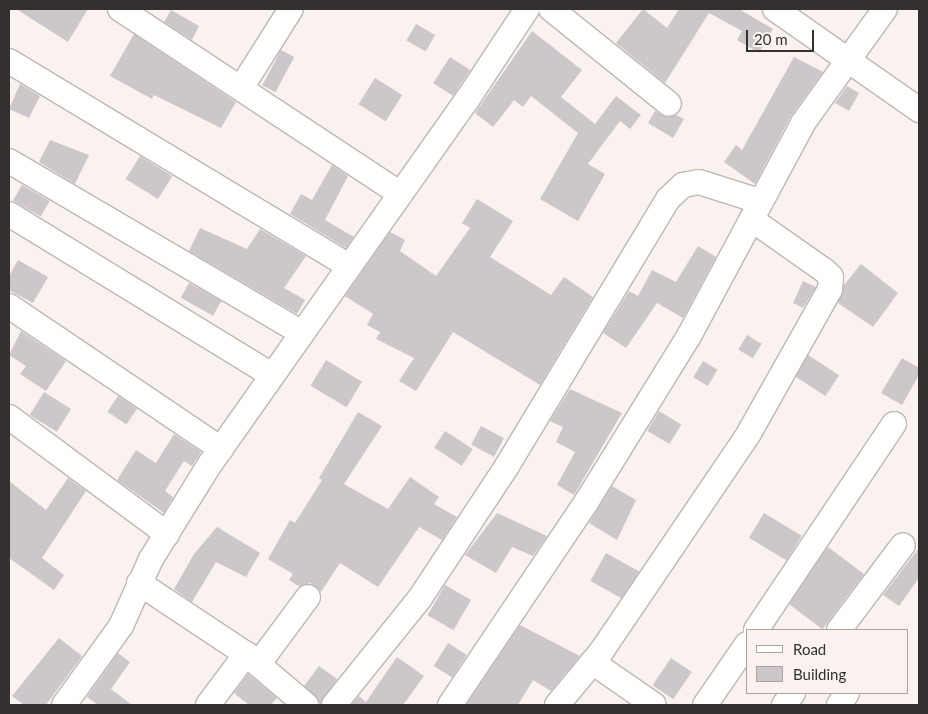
<!DOCTYPE html>
<html>
<head>
<meta charset="utf-8">
<style>
	body { margin:0 }
	#map { position:relative; width:928px; height:714px; overflow:hidden; background:#f9f2ee; font-family:Lato,sans-serif }
	div>[style] { position:absolute }
	.building>* { inset:0; background:#cdc7cb; transform-origin:0 0 }
	.roads { filter:drop-shadow(1px 0 #beb7b3) drop-shadow(-1px 0 #beb7b3) drop-shadow(0 1px #beb7b3) drop-shadow(0 -1px #beb7b3) }
	.street>* { height:24px; margin:-12px; padding:0 12px; transform-origin:12px; border-radius:12px; background:#fff }
	span { translate:-50% -50%; white-space:nowrap; text-align:center; line-height:1.15; -webkit-text-stroke:4.5px #f9f2ee; paint-order:stroke }
	.frame { position:absolute; inset:0; border:10px solid #33302f; pointer-events:none }
	.legend { position:absolute; left:746px; top:629px; width:162px; height:65px; box-sizing:border-box; background:#f9f2ee; border:1px solid #aaa4a2; margin:0; padding:6px 9px; list-style:none; font-size:15px; color:#33302f }
	.legend li { display:flex; align-items:center; gap:10px; height:25px }
	.legend b { width:25px; border:1px solid #aaa4a2 }
	.scale { position:absolute; left:746px; top:30px; width:68px; height:22px; box-sizing:border-box; border:2px solid #33302f; border-top:0; padding-left:6px; font-size:15px; line-height:18px; white-space:nowrap; color:#33302f; -webkit-text-stroke:4px #f9f2ee; paint-order:stroke }
</style>
</head>
<body>
<div id="map">
	<div class="building">
		<div style="clip-path:polygon(16px 9px,88px 9px,68px 42px)"></div>
		<div style="clip-path:polygon(643px 9px,667px 28px,679px 9px,739px 9px,773px 29px,759px 53px,737px 40px,742px 31px,709px 13px,665px 83px,616px 43px)"></div>
		<div style="clip-path:polygon(171px 10px,199px 26px,192px 40px,164px 22px)"></div>
		<div style="left:416px;top:24px;width:22px;height:19px;rotate:30deg"></div>
		<div style="clip-path:polygon(532px 31px,582px 70px,561px 97px,595px 124px,616px 96px,641px 115px,630px 129px,620px 121px,588px 164px,605px 174px,578px 221px,540px 199px,578px 133px,531px 96px,523px 107px,514px 100px,493px 127px,475px 113px)"></div>
		<div style="clip-path:polygon(134px 34px,236px 102px,221px 128px,154px 95px,152px 99px,110px 76px)"></div>
		<div style="left:281px;top:50px;width:15px;height:40px;rotate:28deg"></div>
		<div style="left:450px;top:57px;width:24px;height:31px;rotate:33deg"></div>
		<div style="clip-path:polygon(794px 57px,823px 72px,791px 116px,755px 184px,724px 162px,736px 145px,742px 150px)"></div>
		<div style="left:375px;top:78px;width:32px;height:31px;rotate:32deg"></div>
		<div style="clip-path:polygon(20px 84px,40px 96px,29px 118px,9px 109px)"></div>
		<div style="clip-path:polygon(847px 86px,859px 93px,849px 111px,835px 103px)"></div>
		<div style="clip-path:polygon(655px 111px,666px 117px,676px 115px,684px 119px,673px 138px,648px 123px)"></div>
		<div style="clip-path:polygon(50px 140px,89px 155px,75px 184px,39px 162px)"></div>
		<div style="left:140px;top:156px;width:38px;height:27px;rotate:32deg"></div>
		<div style="clip-path:polygon(332px 165px,348px 176px,325px 220px,354px 237px,346px 248px,290px 214px,301px 194px,312px 200px)"></div>
		<div style="left:22px;top:185px;width:32px;height:18px;rotate:30deg"></div>
		<div style="clip-path:polygon(477px 199px,513px 221px,490px 257px,551px 295px,564px 277px,593px 297px,540px 385px,453px 332px,416px 391px,399px 381px,414px 358px,376px 339px,380px 332px,367px 325px,373px 314px,345px 296px,390px 232px,405px 240px,400px 251px,436px 276px,470px 228px,462px 223px)"></div>
		<div style="clip-path:polygon(200px 228px,247px 249px,260px 229px,306px 256px,284px 288px,305px 300px,297px 314px,189px 251px)"></div>
		<div style="clip-path:polygon(698px 246px,716px 257px,683px 318px,657px 303px,626px 348px,603px 333px,629px 291px,638px 296px,652px 270px,676px 282px)"></div>
		<div style="clip-path:polygon(18px 260px,48px 277px,33px 303px,9px 290px,9px 276px)"></div>
		<div style="clip-path:polygon(861px 264px,898px 293px,873px 327px,838px 303px,844px 285px)"></div>
		<div style="clip-path:polygon(803px 281px,816px 287px,803px 308px,793px 303px)"></div>
		<div style="left:189px;top:283px;width:37px;height:17px;rotate:29deg"></div>
		<div style="clip-path:polygon(21px 331px,66px 361px,46px 391px,20px 374px,26px 366px,9px 355px)"></div>
		<div style="left:747px;top:335px;width:17px;height:17px;rotate:31deg"></div>
		<div style="left:808px;top:355px;width:37px;height:25px;rotate:33deg"></div>
		<div style="clip-path:polygon(902px 358px,919px 368px,919px 375px,902px 405px,881px 393px)"></div>
		<div style="left:326px;top:360px;width:42px;height:30px;rotate:31deg"></div>
		<div style="left:703px;top:361px;width:17px;height:19px;rotate:31deg"></div>
		<div style="clip-path:polygon(570px 389px,622px 413px,574px 495px,557px 485px,575px 452px,556px 442px,563px 427px,550px 421px)"></div>
		<div style="left:44px;top:392px;width:32px;height:27px;rotate:32deg"></div>
		<div style="left:118px;top:396px;width:23px;height:19px;rotate:34deg"></div>
		<div style="left:659px;top:411px;width:26px;height:23px;rotate:31deg"></div>
		<div style="clip-path:polygon(358px 412px,382px 426px,344px 484px,388px 509px,410px 477px,439px 497px,434px 504px,457px 517px,442px 540px,419px 527px,378px 587px,340px 563px,321px 592px,310px 583px,300px 587px,289px 580px,293px 574px,268px 559px,290px 520px,295px 523px,322px 480px,319px 478px)"></div>
		<div style="left:481px;top:426px;width:26px;height:21px;rotate:28deg"></div>
		<div style="left:445px;top:431px;width:33px;height:20px;rotate:33deg"></div>
		<div style="clip-path:polygon(174px 434px,201px 452px,192px 466px,184px 461px,165px 491px,173px 497px,164px 513px,117px 480px,136px 450px,156px 463px)"></div>
		<div style="clip-path:polygon(68px 478px,86px 491px,42px 558px,64px 575px,54px 590px,9px 558px,9px 481px,46px 510px)"></div>
		<div style="clip-path:polygon(612px 486px,636px 500px,617px 540px,589px 523px)"></div>
		<div style="clip-path:polygon(497px 513px,547px 536px,533px 556px,512px 547px,496px 573px,465px 555px)"></div>
		<div style="left:764px;top:513px;width:44px;height:29px;rotate:31deg"></div>
		<div style="clip-path:polygon(217px 527px,260px 553px,246px 577px,216px 562px,192px 602px,174px 589px,194px 554px)"></div>
		<div style="left:828px;top:547px;width:45px;height:69px;rotate:37deg"></div>
		<div style="clip-path:polygon(919px 548px,919px 578px,899px 606px,883px 595px)"></div>
		<div style="left:606px;top:553px;width:38px;height:32px;rotate:29deg"></div>
		<div style="left:445px;top:585px;width:30px;height:35px;rotate:30deg"></div>
		<div style="clip-path:polygon(520px 625px,580px 656px,551px 691px,533px 680px,518px 705px,466px 705px)"></div>
		<div style="clip-path:polygon(59px 638px,82px 656px,46px 705px,24px 705px,12px 696px)"></div>
		<div style="left:448px;top:643px;width:22px;height:27px;rotate:32deg"></div>
		<div style="clip-path:polygon(118px 653px,130px 662px,111px 689px,132px 705px,98px 705px,87px 697px)"></div>
		<div style="clip-path:polygon(397px 657px,424px 676px,403px 705px,351px 705px,359px 696px,366px 702px)"></div>
		<div style="left:671px;top:658px;width:25px;height:33px;rotate:34deg"></div>
		<div style="clip-path:polygon(319px 666px,337px 679px,321px 705px,304px 686px)"></div>
		<div style="clip-path:polygon(248px 674px,277px 698px,271px 705px,249px 705px,234px 693px)"></div>
	</div>
	<div class="roads">
		<div class="street">
			<div style="left:120px;top:9px;width:336px;rotate:33.4deg"></div>
			<div style="left:551px;top:9px;width:151px;rotate:38.8deg"></div>
			<div style="left:775px;top:9px;width:176px;rotate:35deg"></div>
			<div style="left:9px;top:61px;width:395px;rotate:31.1deg"></div>
			<div style="left:241px;top:88px;width:93px;rotate:-57.7deg"></div>
			<div style="left:9px;top:161px;width:338px;rotate:30.4deg"></div>
			<div style="left:9px;top:214px;width:308px;rotate:31.5deg"></div>
			<div style="left:9px;top:306px;width:256px;rotate:34deg"></div>
			<div style="left:9px;top:417px;width:197px;rotate:36.5deg"></div>
			<div style="left:139px;top:583px;width:128px;rotate:33.6deg"></div>
			<div style="left:246px;top:654px;width:79px;rotate:40.4deg"></div>
			<div style="left:756px;top:630px;width:248px;rotate:-56.2deg"></div>
			<div style="left:839px;top:630px;width:106px;rotate:-53deg"></div>
			<div style="left:592px;top:662px;width:75px;rotate:34.7deg"></div>
			<div style="left:259px;top:663px;width:82px;rotate:-53.4deg"></div>
			<div style="left:64px;top:705px;width:97px;rotate:-54.2deg"></div>
			<div style="left:121px;top:626px;width:73px;rotate:-65.9deg"></div>
			<div style="left:151px;top:559px;width:112px;rotate:-58.2deg"></div>
			<div style="left:210px;top:464px;width:446px;rotate:-54.8deg"></div>
			<div style="left:467px;top:100px;width:109px;rotate:-56.6deg"></div>
			<div style="left:208px;top:705px;width:64px;rotate:-53.3deg"></div>
			<div style="left:334px;top:705px;width:137px;rotate:-51.2deg"></div>
			<div style="left:420px;top:598px;width:158px;rotate:-56.6deg"></div>
			<div style="left:507px;top:466px;width:312px;rotate:-58.9deg"></div>
			<div style="left:668px;top:199px;width:21px;rotate:-43deg"></div>
			<div style="left:683px;top:185px;width:16px;rotate:-11deg"></div>
			<div style="left:699px;top:182px;width:63px;rotate:17.6deg"></div>
			<div style="left:450px;top:705px;width:246px;rotate:-56.1deg"></div>
			<div style="left:587px;top:501px;width:194px;rotate:-58.3deg"></div>
			<div style="left:689px;top:336px;width:242px;rotate:-61.8deg"></div>
			<div style="left:803px;top:123px;width:140px;rotate:-54.3deg"></div>
			<div style="left:557px;top:705px;width:69px;rotate:-50.3deg"></div>
			<div style="left:601px;top:652px;width:264px;rotate:-55.9deg"></div>
			<div style="left:749px;top:433px;width:165px;rotate:-60.6deg"></div>
			<div style="left:830px;top:289px;width:12px;rotate:-85deg"></div>
			<div style="left:831px;top:277px;width:8px;rotate:-135deg"></div>
			<div style="left:825px;top:271px;width:90px;rotate:-144.9deg"></div>
			<div style="left:705px;top:705px;width:74px;rotate:-55.5deg"></div>
			<div style="left:784px;top:705px;width:15px;rotate:-53deg"></div>
			<div style="left:839px;top:705px;width:14px;rotate:-56deg"></div>
		</div>
	</div>
	<div class="frame"></div>
	<ul class="legend">
	<li><b style="height:6px;background:#fff"></b>Road</li>
	<li><b style="height:14px;background:#cdc7cb"></b>Building</li>
	</ul>
	<div class="scale">20 m</div>
</div>
</body>
</html>
